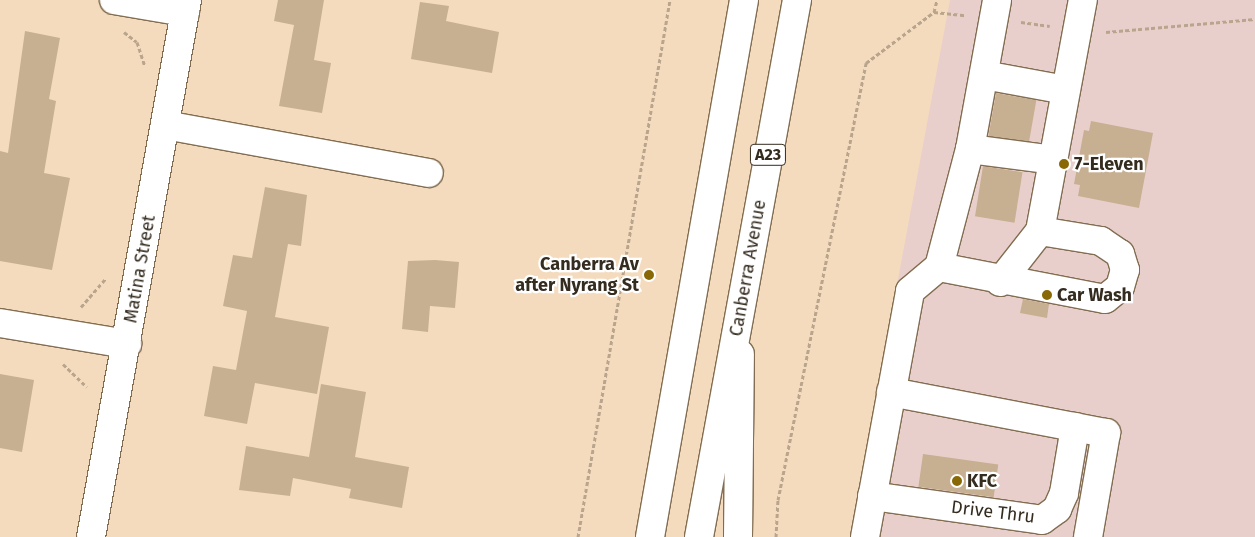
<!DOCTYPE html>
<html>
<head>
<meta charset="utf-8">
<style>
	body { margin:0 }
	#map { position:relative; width:1255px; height:537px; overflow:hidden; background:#f4dbbd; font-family:"Fira Sans",sans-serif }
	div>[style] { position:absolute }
	.commercial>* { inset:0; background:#e9cfcb }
	.building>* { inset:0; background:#c7af92; transform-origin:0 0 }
	.path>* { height:3px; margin-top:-1.5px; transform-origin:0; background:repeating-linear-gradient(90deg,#b9a58d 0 4px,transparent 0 6.5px) }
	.roads { filter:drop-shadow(1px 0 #826d51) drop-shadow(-1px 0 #826d51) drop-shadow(0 1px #826d51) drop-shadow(0 -1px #826d51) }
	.minor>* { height:28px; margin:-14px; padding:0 14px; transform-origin:14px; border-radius:14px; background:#fff }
	.highway>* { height:28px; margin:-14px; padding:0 14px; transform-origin:14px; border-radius:14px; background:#fff }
	.dots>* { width:14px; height:14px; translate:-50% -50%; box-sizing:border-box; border:2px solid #fff; border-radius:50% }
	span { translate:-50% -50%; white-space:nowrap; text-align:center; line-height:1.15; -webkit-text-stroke:4.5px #fff; paint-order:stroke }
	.shield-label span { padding:1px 4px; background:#fff; border:1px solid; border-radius:4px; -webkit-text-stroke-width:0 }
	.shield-label { font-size:16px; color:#352c20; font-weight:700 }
	.poi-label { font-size:18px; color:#352c20; font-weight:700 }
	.left { translate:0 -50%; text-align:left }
	.right { translate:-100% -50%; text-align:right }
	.street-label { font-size:18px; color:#352c20 }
</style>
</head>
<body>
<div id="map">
	<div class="commercial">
		<div style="clip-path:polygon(950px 0,1255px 0,1255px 537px,850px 537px)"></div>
	</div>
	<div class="building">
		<div style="clip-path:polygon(278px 0,324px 0,314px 60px,331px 63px,322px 113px,279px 106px,294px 25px,274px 21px)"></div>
		<div style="clip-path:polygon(420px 2px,449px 6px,446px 21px,499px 32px,492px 73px,411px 59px)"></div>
		<div style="clip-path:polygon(25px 31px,60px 38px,49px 99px,56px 101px,44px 173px,70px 178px,52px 270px,0 261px,0 151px,8px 153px)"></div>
		<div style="left:996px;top:93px;width:41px;height:44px;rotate:10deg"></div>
		<div style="clip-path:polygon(1091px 121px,1153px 133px,1139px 208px,1078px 196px,1080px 185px,1074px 184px,1084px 130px,1089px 131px)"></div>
		<div style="left:983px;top:166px;width:40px;height:51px;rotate:9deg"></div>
		<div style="clip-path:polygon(265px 187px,307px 195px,301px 246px,288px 244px,275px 317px,329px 327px,317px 394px,255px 383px,247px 424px,204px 416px,213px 366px,236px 370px,247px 311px,223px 306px,233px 255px,252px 258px)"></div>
		<div style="clip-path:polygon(435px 260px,459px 262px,455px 308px,430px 306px,428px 332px,402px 329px,408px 261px)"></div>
		<div style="clip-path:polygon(1023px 299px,1059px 306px,1049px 304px,1047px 318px,1020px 313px)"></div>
		<div style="clip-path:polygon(0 374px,34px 380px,22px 452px,0 448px)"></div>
		<div style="clip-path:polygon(321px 384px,366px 392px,355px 457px,409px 467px,402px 508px,349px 498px,351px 489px,293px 478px,290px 496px,239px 490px,246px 446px,309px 457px)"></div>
		<div style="left:923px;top:454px;width:76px;height:33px;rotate:8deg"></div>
	</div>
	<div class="path">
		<div style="left:934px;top:12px;width:31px;rotate:6deg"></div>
		<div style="left:1021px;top:22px;width:29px;rotate:8deg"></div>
		<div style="left:124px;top:32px;width:16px;rotate:38deg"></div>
		<div style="left:137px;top:42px;width:25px;rotate:72deg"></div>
		<div style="left:1106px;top:32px;width:150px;rotate:-5deg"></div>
		<div style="left:81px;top:307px;width:38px;rotate:-49deg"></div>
		<div style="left:63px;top:364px;width:33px;rotate:44deg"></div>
		<div style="left:578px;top:537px;width:545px;rotate:-80.28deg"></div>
		<div style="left:776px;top:537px;width:37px;rotate:-87deg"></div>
		<div style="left:778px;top:500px;width:446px;rotate:-78.6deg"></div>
		<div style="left:866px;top:63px;width:85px;rotate:-36.9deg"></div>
		<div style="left:934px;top:12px;width:12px;rotate:-76deg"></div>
	</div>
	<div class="roads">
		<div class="minor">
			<div style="left:114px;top:0;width:72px;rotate:9.6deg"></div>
			<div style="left:984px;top:75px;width:83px;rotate:10.4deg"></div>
			<div style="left:165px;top:125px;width:268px;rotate:10.3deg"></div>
			<div style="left:970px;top:149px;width:84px;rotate:7.5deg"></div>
			<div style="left:939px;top:267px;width:122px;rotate:-75.3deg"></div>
			<div style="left:970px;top:149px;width:151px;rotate:-79.7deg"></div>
			<div style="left:1000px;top:282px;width:65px;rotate:-51.9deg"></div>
			<div style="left:1040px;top:231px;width:235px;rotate:-79.5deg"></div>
			<div style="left:0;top:323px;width:129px;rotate:9.4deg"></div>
			<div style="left:891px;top:392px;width:219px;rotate:10.8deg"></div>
			<div style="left:1106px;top:433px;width:106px;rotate:99.8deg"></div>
			<div style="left:872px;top:496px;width:172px;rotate:8deg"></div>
			<div style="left:1042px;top:520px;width:19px;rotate:-36deg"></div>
			<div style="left:1057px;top:509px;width:17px;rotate:-66deg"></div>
			<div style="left:1064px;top:493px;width:67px;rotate:-80.5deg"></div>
			<div style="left:91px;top:537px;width:546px;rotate:-79.86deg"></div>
			<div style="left:738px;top:537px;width:183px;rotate:-89.4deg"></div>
			<div style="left:865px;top:537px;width:250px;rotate:-79.6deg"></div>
			<div style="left:910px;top:291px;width:38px;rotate:-40deg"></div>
			<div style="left:939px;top:267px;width:169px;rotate:10.9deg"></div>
			<div style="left:1105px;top:299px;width:19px;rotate:-39deg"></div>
			<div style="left:1120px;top:287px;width:18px;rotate:-74deg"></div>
			<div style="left:1125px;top:270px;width:17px;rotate:-107deg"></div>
			<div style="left:1120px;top:254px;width:23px;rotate:-146deg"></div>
			<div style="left:1101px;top:241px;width:62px;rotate:-170.7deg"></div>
		</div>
		<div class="highway">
			<div style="left:650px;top:537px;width:545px;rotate:-80.07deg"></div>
			<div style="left:699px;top:537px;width:546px;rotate:-79.66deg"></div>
		</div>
	</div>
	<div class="dots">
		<div style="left:1064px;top:164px;background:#896806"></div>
		<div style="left:649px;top:275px;background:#896806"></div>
		<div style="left:1047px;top:295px;background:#896806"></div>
		<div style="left:957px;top:481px;background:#896806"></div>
	</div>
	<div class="shield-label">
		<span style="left:768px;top:155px">A23</span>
	</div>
	<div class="poi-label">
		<span class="left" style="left:1074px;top:164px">7-Eleven</span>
		<span class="right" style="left:639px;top:275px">Canberra Av<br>after Nyrang St</span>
		<span class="left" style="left:1057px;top:295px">Car Wash</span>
		<span class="left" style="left:967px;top:481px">KFC</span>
	</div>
	<div class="street-label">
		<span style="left:748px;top:268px;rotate:-80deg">Canberra Avenue</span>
		<span style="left:140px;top:269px;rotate:-80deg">Matina Street</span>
		<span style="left:993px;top:512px;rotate:7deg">Drive Thru</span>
	</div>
</div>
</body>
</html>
